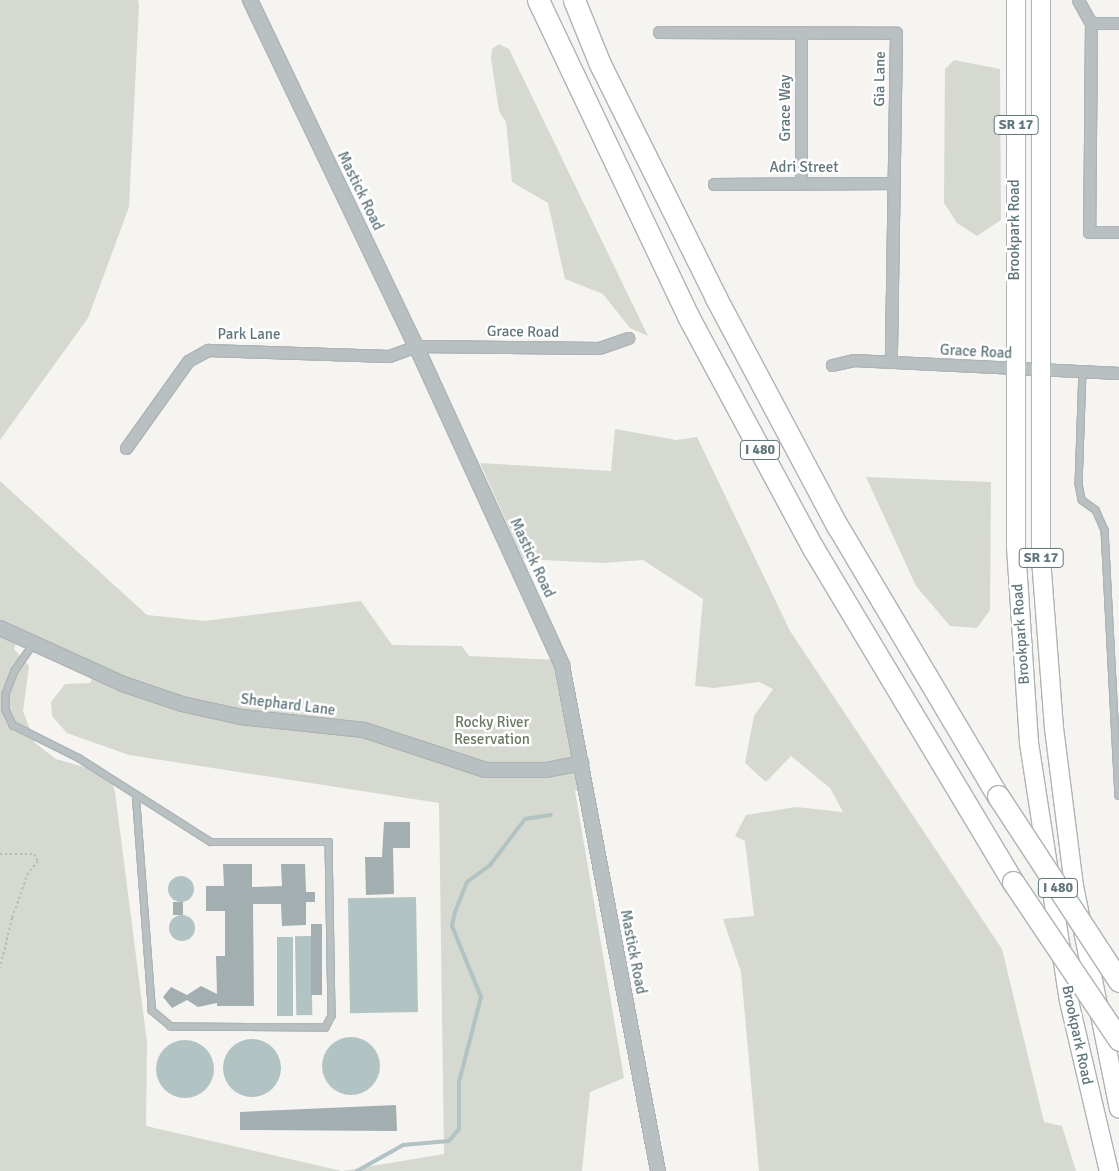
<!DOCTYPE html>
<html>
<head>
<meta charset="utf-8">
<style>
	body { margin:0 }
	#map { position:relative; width:1119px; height:1171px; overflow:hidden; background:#f5f4f1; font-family:Signika,sans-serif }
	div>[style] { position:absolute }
	.green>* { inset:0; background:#d5d9d0 }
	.water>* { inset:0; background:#b1c3c3; transform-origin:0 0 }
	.round { border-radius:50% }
	.stream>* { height:4px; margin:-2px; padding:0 2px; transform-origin:2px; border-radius:2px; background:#b1c3c3 }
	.building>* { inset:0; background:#a2aeb0; transform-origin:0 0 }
	.path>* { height:2px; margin-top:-1px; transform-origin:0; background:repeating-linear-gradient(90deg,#b6babb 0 2.5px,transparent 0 5px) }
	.roads { filter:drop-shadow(1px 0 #adb4b6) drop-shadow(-1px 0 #adb4b6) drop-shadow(0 1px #adb4b6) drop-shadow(0 -1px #adb4b6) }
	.service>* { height:5.5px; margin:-2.75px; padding:0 2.75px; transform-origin:2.75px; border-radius:2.75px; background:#b9c0c1 }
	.minor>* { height:11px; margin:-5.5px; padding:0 5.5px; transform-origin:5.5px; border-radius:5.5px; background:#b9c0c1 }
	.tertiary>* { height:14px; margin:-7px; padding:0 7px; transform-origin:7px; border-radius:7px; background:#b9c0c1 }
	.primary>* { height:18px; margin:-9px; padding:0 9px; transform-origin:9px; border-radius:9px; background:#fff }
	.motorway>* { height:21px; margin:-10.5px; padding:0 10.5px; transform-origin:10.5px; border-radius:10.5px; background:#fff }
	.bridges { filter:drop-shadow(1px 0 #adb3b5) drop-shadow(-1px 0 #adb3b5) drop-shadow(0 1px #adb3b5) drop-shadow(0 -1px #adb3b5) }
	.motorway-bridge>* { height:21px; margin:-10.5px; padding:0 10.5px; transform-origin:10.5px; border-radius:10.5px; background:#fff }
	span { translate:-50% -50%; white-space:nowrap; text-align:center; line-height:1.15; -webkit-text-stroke:5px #fff; paint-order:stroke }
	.shield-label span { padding:1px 4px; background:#fff; border:1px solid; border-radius:4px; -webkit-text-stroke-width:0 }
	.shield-label { font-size:14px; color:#60767b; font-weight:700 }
	.street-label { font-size:15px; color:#60767b }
	.park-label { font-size:15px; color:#6c7863 }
</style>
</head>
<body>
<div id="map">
	<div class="green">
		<div style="clip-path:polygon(0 0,138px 0,139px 6px,129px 207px,88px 318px,0 440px)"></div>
		<div style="clip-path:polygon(499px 44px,509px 49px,648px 336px,630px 328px,603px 294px,565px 279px,548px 203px,512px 182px,506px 122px,499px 111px,491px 59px,492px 49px)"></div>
		<div style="clip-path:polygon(954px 60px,1000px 69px,1001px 220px,977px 236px,957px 223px,944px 203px,945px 69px)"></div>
		<div style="clip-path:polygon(615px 429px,676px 440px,697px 437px,790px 631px,1002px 949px,1044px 1122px,1062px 1126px,1076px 1171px,759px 1171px,741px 972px,723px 919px,754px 916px,745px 841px,735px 836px,746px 815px,796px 807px,843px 812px,830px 788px,791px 756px,766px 782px,745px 763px,754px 716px,773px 689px,759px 682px,714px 688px,695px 686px,703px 599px,643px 560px,603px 563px,523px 559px,480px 463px,611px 471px)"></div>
		<div style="clip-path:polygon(866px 477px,991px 482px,990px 610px,977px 628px,950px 626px,916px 586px)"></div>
		<div style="clip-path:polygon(evenodd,0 481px,147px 615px,204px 621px,361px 601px,392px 645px,462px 646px,469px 656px,557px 660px,582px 789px,575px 791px,624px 1078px,590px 1092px,582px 1171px,0 1171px,0 481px,16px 644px,92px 678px,90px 683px,65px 684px,51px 702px,52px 716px,67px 733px,129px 755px,439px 803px,444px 1154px,342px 1171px,146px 1126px,147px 1042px,115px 792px,109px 774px,56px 759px,35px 743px,23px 711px,29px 666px,14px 649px,16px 644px)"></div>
	</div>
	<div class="water">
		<div class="round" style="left:168px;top:876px;width:26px;height:26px"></div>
		<div style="left:416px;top:897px;width:115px;height:68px;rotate:89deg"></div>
		<div class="round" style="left:169px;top:915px;width:26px;height:26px"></div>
		<div style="left:311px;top:936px;width:79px;height:16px;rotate:89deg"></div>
		<div style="left:277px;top:937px;width:16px;height:79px"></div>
		<div class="round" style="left:322px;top:1037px;width:58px;height:58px"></div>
		<div class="round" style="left:223px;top:1039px;width:58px;height:58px"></div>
		<div class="round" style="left:156px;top:1040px;width:58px;height:58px"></div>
	</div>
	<div class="stream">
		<div style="left:357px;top:1171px;width:53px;rotate:-29.5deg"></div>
		<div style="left:403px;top:1145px;width:46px;rotate:-5deg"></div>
		<div style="left:449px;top:1141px;width:16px;rotate:-50deg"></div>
		<div style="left:459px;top:1129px;width:47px;rotate:-90deg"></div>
		<div style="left:459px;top:1082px;width:88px;rotate:-75.5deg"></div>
		<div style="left:481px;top:997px;width:77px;rotate:-112.2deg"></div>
		<div style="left:452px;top:926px;width:14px;rotate:-78deg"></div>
		<div style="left:455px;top:912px;width:32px;rotate:-68deg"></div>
		<div style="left:467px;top:882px;width:29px;rotate:-36deg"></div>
		<div style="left:490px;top:865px;width:58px;rotate:-52.7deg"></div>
		<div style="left:525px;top:819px;width:26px;rotate:-9deg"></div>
	</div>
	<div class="building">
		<div style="clip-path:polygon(384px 822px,410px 822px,410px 848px,393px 848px,394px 894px,366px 895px,365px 857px,382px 857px)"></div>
		<div style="clip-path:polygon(223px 864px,252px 864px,252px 887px,282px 886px,281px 864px,305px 864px,306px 892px,315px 892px,315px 902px,306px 902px,306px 925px,282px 926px,281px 904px,253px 904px,254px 1006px,217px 1006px,217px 1003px,198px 1007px,187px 1000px,172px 1008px,163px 997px,171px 987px,187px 995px,201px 986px,217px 994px,216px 956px,225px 956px,225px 911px,206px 911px,206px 886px,224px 886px)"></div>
		<div style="left:173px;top:902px;width:10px;height:13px"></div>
		<div style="left:311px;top:924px;width:11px;height:71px"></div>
		<div style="clip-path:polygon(396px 1105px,397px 1131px,240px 1130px,240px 1112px)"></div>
	</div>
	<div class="path">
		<div style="left:0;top:854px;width:34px"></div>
		<div style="left:34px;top:854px;width:8px;rotate:60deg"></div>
		<div style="left:38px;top:861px;width:16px;rotate:130deg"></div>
		<div style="left:28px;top:873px;width:48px;rotate:109.6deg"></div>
		<div style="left:12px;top:918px;width:51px;rotate:103.5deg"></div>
	</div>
	<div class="roads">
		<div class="service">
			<div style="left:1083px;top:371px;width:113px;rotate:92deg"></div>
			<div style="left:1079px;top:484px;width:16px;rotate:79deg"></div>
			<div style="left:1082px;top:500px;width:17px;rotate:36deg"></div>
			<div style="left:1096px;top:510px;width:22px;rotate:66deg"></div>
			<div style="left:1105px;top:530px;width:266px;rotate:87deg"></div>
			<div style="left:34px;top:644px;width:33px;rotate:125deg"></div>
			<div style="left:15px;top:671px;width:25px;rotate:111deg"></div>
			<div style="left:6px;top:694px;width:16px;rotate:90deg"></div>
			<div style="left:6px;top:710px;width:17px;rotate:65deg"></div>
			<div style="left:13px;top:725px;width:74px;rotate:26.6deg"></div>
			<div style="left:79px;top:758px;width:156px;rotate:32.5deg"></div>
			<div style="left:211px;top:842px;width:118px"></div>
			<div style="left:329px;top:842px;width:174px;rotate:89deg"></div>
			<div style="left:332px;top:1016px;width:13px;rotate:117deg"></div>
			<div style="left:326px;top:1028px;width:155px;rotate:-179.6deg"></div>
			<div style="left:171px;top:1027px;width:25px;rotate:-140deg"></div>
			<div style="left:152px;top:1011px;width:215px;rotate:-94.3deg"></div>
		</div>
		<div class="minor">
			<div style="left:1078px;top:0;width:26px;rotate:61deg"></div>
			<div style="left:1091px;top:23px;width:209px;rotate:90.5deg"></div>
			<div style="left:1089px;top:232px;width:30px"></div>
			<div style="left:1091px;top:23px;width:28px"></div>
			<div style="left:659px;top:32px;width:237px;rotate:0.2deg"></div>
			<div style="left:896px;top:33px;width:329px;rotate:90.9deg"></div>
			<div style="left:801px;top:183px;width:151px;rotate:-90deg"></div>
			<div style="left:714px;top:184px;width:180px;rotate:-0.3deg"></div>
			<div style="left:832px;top:365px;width:22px;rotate:-13deg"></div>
			<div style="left:853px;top:360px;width:266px;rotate:2.8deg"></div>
			<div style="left:126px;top:448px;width:107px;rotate:-54.5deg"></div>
			<div style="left:188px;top:361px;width:23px;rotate:-29deg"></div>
			<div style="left:208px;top:350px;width:181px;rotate:1.9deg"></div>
			<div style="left:389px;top:356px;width:29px;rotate:-20deg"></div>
			<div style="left:416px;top:346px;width:183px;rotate:0.6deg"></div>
			<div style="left:599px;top:348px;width:31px;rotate:-19deg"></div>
		</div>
		<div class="tertiary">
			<div style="left:250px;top:0;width:384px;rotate:64.4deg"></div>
			<div style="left:416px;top:346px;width:351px;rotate:65.4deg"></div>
			<div style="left:562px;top:665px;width:515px;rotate:79.26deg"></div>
			<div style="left:0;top:628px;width:135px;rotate:24.5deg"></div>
			<div style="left:123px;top:684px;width:62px;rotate:18.7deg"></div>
			<div style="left:182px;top:704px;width:60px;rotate:12.4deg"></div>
			<div style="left:241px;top:717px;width:124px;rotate:6deg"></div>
			<div style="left:364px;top:730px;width:128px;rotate:18.2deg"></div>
			<div style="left:486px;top:770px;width:60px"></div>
			<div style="left:546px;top:770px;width:36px;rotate:-11deg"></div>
		</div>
		<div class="primary">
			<div style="left:1016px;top:0;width:547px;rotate:90deg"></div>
			<div style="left:1016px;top:547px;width:196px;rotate:86.2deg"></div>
			<div style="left:1029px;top:743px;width:261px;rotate:81.2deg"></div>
			<div style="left:1069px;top:1001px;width:175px;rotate:76.8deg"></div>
			<div style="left:1041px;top:0;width:559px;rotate:90deg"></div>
			<div style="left:1041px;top:559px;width:169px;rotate:85.6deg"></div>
			<div style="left:1054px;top:728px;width:159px;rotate:82.8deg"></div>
			<div style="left:1074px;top:886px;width:227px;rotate:78.6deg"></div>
		</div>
		<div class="motorway">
			<div style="left:538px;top:0;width:352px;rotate:64.6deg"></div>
			<div style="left:689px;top:318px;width:261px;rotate:61.7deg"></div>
			<div style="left:813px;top:548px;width:389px;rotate:59.1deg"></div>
			<div style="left:574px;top:0;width:69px;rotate:67.9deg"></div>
			<div style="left:600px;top:64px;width:261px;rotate:63.6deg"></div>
			<div style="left:716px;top:298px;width:259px;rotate:62deg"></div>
			<div style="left:838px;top:527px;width:313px;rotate:59.3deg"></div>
		</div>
	</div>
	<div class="bridges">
		<div class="motorway-bridge">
			<div style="left:998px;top:796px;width:221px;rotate:56.8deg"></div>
			<div style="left:1013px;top:882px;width:190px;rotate:56.1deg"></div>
		</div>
	</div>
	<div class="shield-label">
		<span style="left:1016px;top:125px">SR 17</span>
		<span style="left:760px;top:450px">I 480</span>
		<span style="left:1041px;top:558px">SR 17</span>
		<span style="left:1058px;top:888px">I 480</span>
	</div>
	<div class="street-label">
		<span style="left:880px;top:79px;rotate:-89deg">Gia Lane</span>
		<span style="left:786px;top:108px;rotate:-90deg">Grace Way</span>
		<span style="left:804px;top:168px">Adri Street</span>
		<span style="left:360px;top:191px;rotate:64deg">Mastick Road</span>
		<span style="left:1015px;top:230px;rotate:-90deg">Brookpark Road</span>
		<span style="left:523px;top:332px;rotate:1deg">Grace Road</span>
		<span style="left:249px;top:335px">Park Lane</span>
		<span style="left:976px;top:352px;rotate:3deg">Grace Road</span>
		<span style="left:532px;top:558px;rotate:65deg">Mastick Road</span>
		<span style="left:1021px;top:634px;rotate:-94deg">Brookpark Road</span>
		<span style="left:288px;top:705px;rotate:7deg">Shephard Lane</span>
		<span style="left:633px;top:952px;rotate:79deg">Mastick Road</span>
		<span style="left:1077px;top:1035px;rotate:78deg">Brookpark Road</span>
	</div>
	<div class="park-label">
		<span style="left:492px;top:731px">Rocky River<br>Reservation</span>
	</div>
</div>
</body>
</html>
